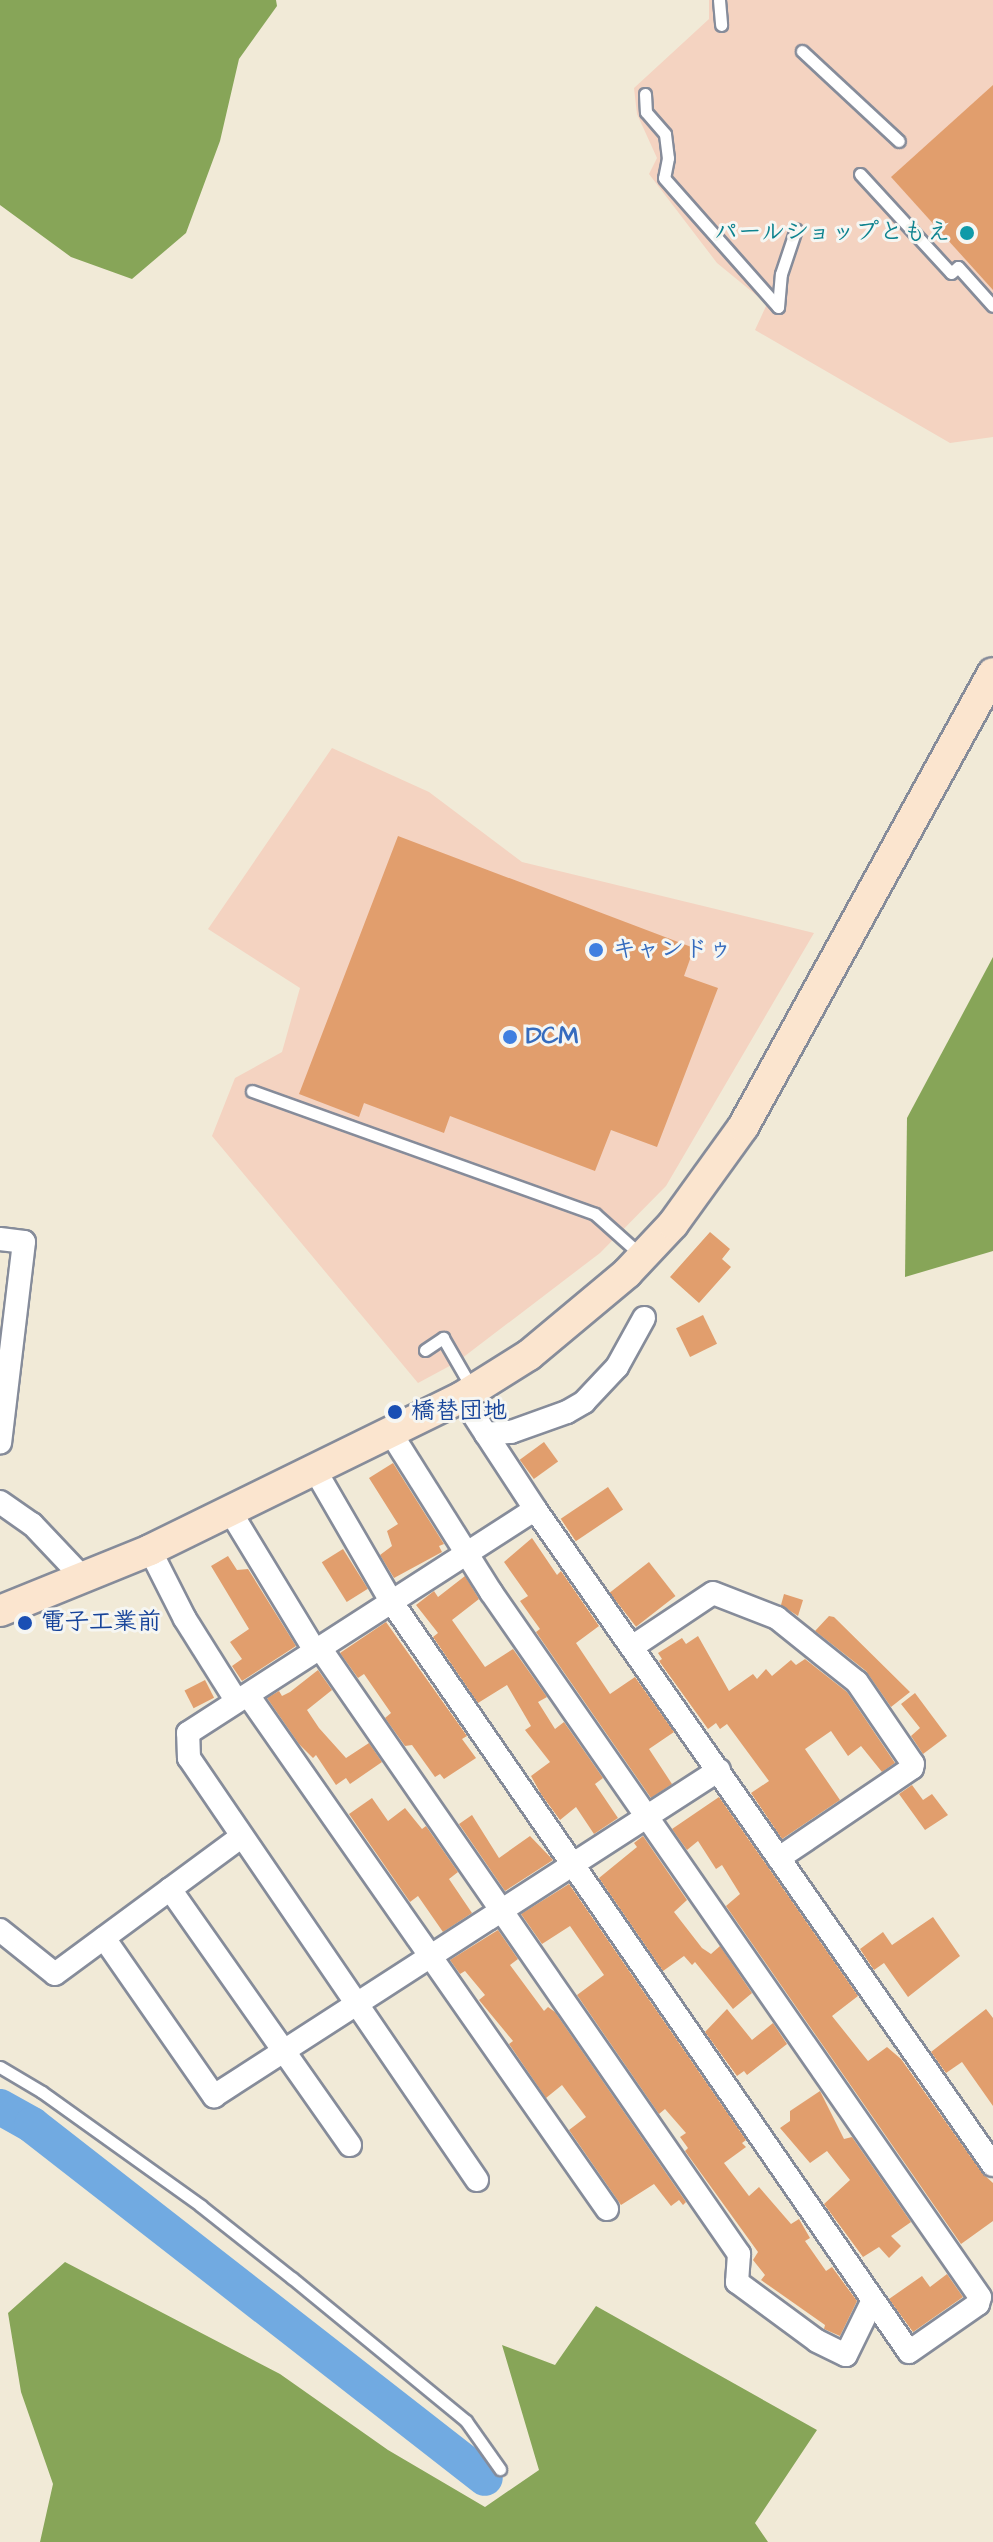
<!DOCTYPE html>
<html>
<head>
<meta charset="utf-8">
<style>
	body { margin:0 }
	#map { position:relative; width:993px; height:2542px; overflow:hidden; background:#f1ead7; font-family:"Architects Daughter","Klee One",sans-serif }
	div>[style] { position:absolute }
	.built>* { inset:0; background:#f4d3c1 }
	.forest>* { inset:0; background:#87a558 }
	.river>* { height:36px; margin:-18px; padding:0 18px; transform-origin:18px; border-radius:18px; background:#71aae1 }
	.building>* { inset:0; background:#e19e6d; transform-origin:0 0 }
	.roads { filter:drop-shadow(2px 0 #868c9a) drop-shadow(-2px 0 #868c9a) drop-shadow(0 2px #868c9a) drop-shadow(0 -2px #868c9a) }
	.lane>* { height:11px; margin:-5.5px; padding:0 5.5px; transform-origin:5.5px; border-radius:5.5px; background:#fff }
	.street>* { height:22px; margin:-11px; padding:0 11px; transform-origin:11px; border-radius:11px; background:#fff }
	.secondary>* { height:30px; margin:-15px; padding:0 15px; transform-origin:15px; border-radius:15px; background:#fbe5cf }
	.dots>* { width:22px; height:22px; translate:-50% -50%; box-sizing:border-box; border:4px solid #f6f6f2; border-radius:50% }
	span { translate:-50% -50%; white-space:nowrap; text-align:center; line-height:1.15; -webkit-text-stroke:6px #f6f6f2; paint-order:stroke }
	.culture-label { font-size:24px; color:#0d838f; font-weight:700 }
	.right { translate:-100% -50%; text-align:right }
	.shop-label { font-size:24px; color:#366cbe; font-weight:700 }
	.left { translate:0 -50%; text-align:left }
	.transit-label { font-size:24px; color:#164399; font-weight:700 }
</style>
</head>
<body>
<div id="map">
	<div class="built">
		<div style="clip-path:polygon(709px 0,993px 0,993px 437px,950px 443px,755px 330px,767px 304px,717px 263px,649px 174px,657px 158px,637px 114px,634px 88px,709px 19px)"></div>
		<div style="clip-path:polygon(332px 748px,429px 792px,522px 862px,814px 933px,666px 1186px,600px 1253px,457px 1362px,418px 1383px,212px 1136px,235px 1078px,282px 1052px,300px 988px,208px 929px)"></div>
	</div>
	<div class="forest">
		<div style="clip-path:polygon(0 0,276px 0,277px 6px,239px 59px,220px 141px,186px 233px,132px 279px,71px 257px,0 205px)"></div>
		<div style="clip-path:polygon(993px 957px,993px 1251px,905px 1277px,907px 1118px)"></div>
		<div style="clip-path:polygon(65px 2262px,280px 2374px,388px 2450px,485px 2507px,539px 2470px,502px 2345px,555px 2365px,596px 2306px,817px 2430px,755px 2523px,768px 2542px,40px 2542px,53px 2484px,21px 2392px,8px 2313px)"></div>
	</div>
	<div class="river">
		<div style="left:0;top:2107px;width:37px;rotate:29deg"></div>
		<div style="left:32px;top:2125px;width:574px;rotate:37.93deg"></div>
	</div>
	<div class="building">
		<div style="clip-path:polygon(993px 85px,993px 290px,891px 177px)"></div>
		<div style="clip-path:polygon(398px 836px,694px 948px,684px 976px,718px 988px,657px 1147px,611px 1130px,595px 1171px,450px 1116px,444px 1133px,364px 1103px,359px 1117px,299px 1094px)"></div>
		<div style="clip-path:polygon(710px 1232px,730px 1249px,722px 1259px,731px 1267px,699px 1303px,670px 1277px)"></div>
		<div style="left:703px;top:1315px;width:32px;height:30px;rotate:64deg"></div>
		<div style="left:544px;top:1442px;width:24px;height:30px;rotate:54deg"></div>
		<div style="clip-path:polygon(393px 1463px,444px 1544px,439px 1546px,442px 1552px,394px 1578px,380px 1555px,392px 1546px,387px 1531px,398px 1524px,369px 1478px)"></div>
		<div style="left:608px;top:1487px;width:27px;height:57px;rotate:56deg"></div>
		<div style="clip-path:polygon(532px 1538px,557px 1575px,561px 1571px,599px 1626px,576px 1643px,610px 1694px,635px 1677px,674px 1732px,649px 1749px,672px 1784px,651px 1798px,536px 1632px,540px 1629px,520px 1601px,528px 1596px,504px 1562px)"></div>
		<div style="left:343px;top:1549px;width:47px;height:25px;rotate:58deg"></div>
		<div style="clip-path:polygon(228px 1556px,237px 1570px,248px 1569px,296px 1646px,242px 1681px,232px 1666px,242px 1659px,230px 1642px,249px 1629px,211px 1566px)"></div>
		<div style="left:649px;top:1562px;width:43px;height:50px;rotate:52deg"></div>
		<div style="clip-path:polygon(465px 1576px,479px 1599px,452px 1620px,485px 1667px,513px 1649px,547px 1697px,538px 1702px,555px 1729px,564px 1722px,603px 1778px,595px 1784px,618px 1818px,594px 1834px,576px 1807px,560px 1820px,541px 1794px,531px 1776px,550px 1762px,525px 1730px,531px 1726px,507px 1685px,478px 1703px,433px 1637px,438px 1633px,416px 1605px,434px 1591px,438px 1597px)"></div>
		<div style="clip-path:polygon(784px 1594px,803px 1600px,798px 1616px,781px 1605px)"></div>
		<div style="clip-path:polygon(829px 1616px,834px 1617px,910px 1692px,891px 1707px,866px 1671px,815px 1631px)"></div>
		<div style="clip-path:polygon(386px 1622px,467px 1736px,462px 1739px,476px 1758px,444px 1779px,440px 1774px,435px 1777px,412px 1745px,405px 1746px,385px 1718px,391px 1713px,364px 1674px,358px 1678px,340px 1653px)"></div>
		<div style="clip-path:polygon(698px 1636px,729px 1691px,753px 1674px,757px 1679px,766px 1669px,772px 1676px,791px 1660px,796px 1665px,805px 1659px,847px 1692px,895px 1763px,882px 1772px,861px 1746px,848px 1756px,831px 1731px,805px 1749px,840px 1800px,782px 1839px,751px 1793px,769px 1781px,727px 1724px,720px 1729px,716px 1723px,708px 1729px,659px 1661px,662px 1659px,658px 1653px,682px 1638px,686px 1644px)"></div>
		<div style="clip-path:polygon(318px 1670px,332px 1690px,307px 1710px,319px 1728px,346px 1758px,369px 1743px,382px 1762px,350px 1784px,346px 1778px,336px 1785px,316px 1755px,313px 1758px,299px 1744px,267px 1698px,279px 1691px,282px 1696px,290px 1692px)"></div>
		<div style="left:205px;top:1680px;width:20px;height:23px;rotate:63deg"></div>
		<div style="clip-path:polygon(915px 1693px,947px 1736px,923px 1754px,911px 1736px,920px 1728px,901px 1704px)"></div>
		<div style="clip-path:polygon(912px 1785px,923px 1800px,932px 1794px,948px 1815px,925px 1830px,899px 1794px)"></div>
		<div style="clip-path:polygon(719px 1797px,858px 1996px,832px 2016px,868px 2061px,887px 2047px,901px 2059px,982px 2173px,993px 2183px,993px 2221px,961px 2244px,726px 1906px,740px 1894px,722px 1865px,716px 1869px,698px 1841px,687px 1850px,672px 1829px)"></div>
		<div style="clip-path:polygon(372px 1798px,388px 1821px,405px 1808px,422px 1829px,426px 1826px,458px 1872px,449px 1879px,472px 1913px,443px 1932px,418px 1896px,410px 1902px,349px 1814px)"></div>
		<div style="clip-path:polygon(472px 1815px,499px 1858px,530px 1836px,553px 1860px,505px 1891px,459px 1824px)"></div>
		<div style="clip-path:polygon(643px 1836px,687px 1900px,674px 1912px,702px 1948px,711px 1954px,720px 1946px,752px 1993px,733px 2009px,695px 1962px,692px 1965px,684px 1956px,663px 1971px,599px 1878px,637px 1847px,634px 1843px)"></div>
		<div style="clip-path:polygon(569px 1884px,746px 2140px,742px 2143px,746px 2147px,724px 2163px,749px 2196px,759px 2187px,791px 2224px,799px 2219px,810px 2238px,805px 2241px,826px 2271px,832px 2267px,857px 2301px,840px 2336px,824px 2329px,825px 2325px,761px 2280px,765px 2275px,753px 2260px,758px 2252px,685px 2151px,688px 2148px,680px 2137px,686px 2133px,665px 2109px,659px 2114px,577px 1995px,604px 1975px,570px 1926px,542px 1944px,521px 1914px)"></div>
		<div style="clip-path:polygon(933px 1917px,960px 1956px,908px 1997px,884px 1963px,874px 1970px,860px 1949px,883px 1932px,892px 1945px)"></div>
		<div style="clip-path:polygon(498px 1930px,518px 1959px,510px 1965px,544px 2011px,548px 2007px,555px 2012px,686px 2202px,683px 2205px,679px 2200px,671px 2206px,654px 2184px,621px 2205px,569px 2130px,586px 2117px,562px 2085px,546px 2098px,509px 2044px,513px 2041px,479px 2000px,485px 1995px,465px 1971px,460px 1974px,450px 1960px)"></div>
		<div style="clip-path:polygon(727px 2009px,752px 2040px,773px 2023px,787px 2044px,747px 2075px,744px 2071px,737px 2076px,705px 2032px)"></div>
		<div style="clip-path:polygon(986px 2009px,993px 2018px,993px 2106px,962px 2062px,946px 2073px,931px 2052px)"></div>
		<div style="clip-path:polygon(820px 2091px,844px 2139px,852px 2137px,911px 2222px,891px 2236px,901px 2246px,889px 2258px,879px 2247px,863px 2257px,824px 2204px,850px 2180px,827px 2151px,810px 2163px,780px 2128px,790px 2121px,790px 2111px)"></div>
		<div style="clip-path:polygon(947px 2274px,963px 2297px,913px 2332px,889px 2299px,922px 2276px,930px 2287px)"></div>
	</div>
	<div class="roads">
		<div class="lane">
			<div style="left:719px;top:0;width:25px;rotate:85deg"></div>
			<div style="left:802px;top:51px;width:132px;rotate:42.9deg"></div>
			<div style="left:645px;top:94px;width:18px;rotate:87deg"></div>
			<div style="left:646px;top:112px;width:29px;rotate:49deg"></div>
			<div style="left:665px;top:134px;width:24px;rotate:83deg"></div>
			<div style="left:668px;top:158px;width:20px;rotate:101deg"></div>
			<div style="left:664px;top:178px;width:172px;rotate:48.5deg"></div>
			<div style="left:860px;top:174px;width:134px;rotate:47.4deg"></div>
			<div style="left:951px;top:273px;width:9px;rotate:-41deg"></div>
			<div style="left:958px;top:267px;width:52px;rotate:48.1deg"></div>
			<div style="left:778px;top:307px;width:33px;rotate:-85deg"></div>
			<div style="left:781px;top:274px;width:47px;rotate:-71.6deg"></div>
			<div style="left:252px;top:1091px;width:364px;rotate:19.7deg"></div>
			<div style="left:595px;top:1214px;width:63px;rotate:41.8deg"></div>
			<div style="left:425px;top:1350px;width:22px;rotate:-34deg"></div>
			<div style="left:443px;top:1338px;width:60px;rotate:60deg"></div>
			<div style="left:0;top:2067px;width:49px;rotate:30.8deg"></div>
			<div style="left:42px;top:2092px;width:196px;rotate:35.6deg"></div>
			<div style="left:201px;top:2206px;width:116px;rotate:38.4deg"></div>
			<div style="left:292px;top:2278px;width:225px;rotate:39.4deg"></div>
			<div style="left:466px;top:2421px;width:59px;rotate:54.7deg"></div>
		</div>
		<div class="street">
			<div style="left:0;top:1239px;width:24px;rotate:7deg"></div>
			<div style="left:24px;top:1242px;width:202px;rotate:96.8deg"></div>
			<div style="left:462px;top:1397px;width:44px;rotate:57deg"></div>
			<div style="left:486px;top:1434px;width:25px;rotate:-5deg"></div>
			<div style="left:511px;top:1432px;width:59px;rotate:-19.7deg"></div>
			<div style="left:567px;top:1412px;width:20px;rotate:-30deg"></div>
			<div style="left:584px;top:1402px;width:48px;rotate:-46.7deg"></div>
			<div style="left:617px;top:1367px;width:56px;rotate:-61.1deg"></div>
			<div style="left:486px;top:1434px;width:90px;rotate:56.8deg"></div>
			<div style="left:535px;top:1509px;width:800px;rotate:55.08deg"></div>
			<div style="left:315px;top:1470px;width:151px;rotate:59.9deg"></div>
			<div style="left:391px;top:1601px;width:912px;rotate:55.4deg"></div>
			<div style="left:909px;top:2352px;width:84px;rotate:-34.8deg"></div>
			<div style="left:978px;top:2304px;width:7px;rotate:-74deg"></div>
			<div style="left:980px;top:2297px;width:858px;rotate:-124.75deg"></div>
			<div style="left:491px;top:1592px;width:188px;rotate:-122.2deg"></div>
			<div style="left:0;top:1502px;width:39px;rotate:35deg"></div>
			<div style="left:32px;top:1524px;width:74px;rotate:46.6deg"></div>
			<div style="left:230px;top:1511px;width:164px;rotate:58.7deg"></div>
			<div style="left:150px;top:1550px;width:77px;rotate:63.1deg"></div>
			<div style="left:185px;top:1619px;width:96px;rotate:57.8deg"></div>
			<div style="left:632px;top:1647px;width:97px;rotate:-33.7deg"></div>
			<div style="left:713px;top:1593px;width:69px;rotate:21.3deg"></div>
			<div style="left:777px;top:1618px;width:102px;rotate:38.7deg"></div>
			<div style="left:857px;top:1682px;width:99px;rotate:55.7deg"></div>
			<div style="left:913px;top:1764px;width:4px;rotate:104deg"></div>
			<div style="left:912px;top:1768px;width:161px;rotate:145.9deg"></div>
			<div style="left:320px;top:1648px;width:737px;rotate:55.34deg"></div>
			<div style="left:739px;top:2254px;width:28px;rotate:94deg"></div>
			<div style="left:737px;top:2282px;width:99px;rotate:36.4deg"></div>
			<div style="left:817px;top:2341px;width:32px;rotate:26deg"></div>
			<div style="left:846px;top:2355px;width:61px;rotate:-63.9deg"></div>
			<div style="left:248px;top:1695px;width:627px;rotate:55.07deg"></div>
			<div style="left:170px;top:1889px;width:313px;rotate:54.9deg"></div>
			<div style="left:0;top:1930px;width:70px;rotate:38.7deg"></div>
			<div style="left:55px;top:1974px;width:232px;rotate:-36.4deg"></div>
			<div style="left:104px;top:1938px;width:193px;rotate:55.2deg"></div>
			<div style="left:214px;top:2096px;width:601px;rotate:-32.84deg"></div>
			<div style="left:477px;top:2180px;width:511px;rotate:-124.31deg"></div>
			<div style="left:189px;top:1758px;width:25px;rotate:-92deg"></div>
			<div style="left:188px;top:1733px;width:413px;rotate:-32.8deg"></div>
		</div>
		<div class="secondary">
			<div style="left:0;top:1611px;width:162px;rotate:-22.1deg"></div>
			<div style="left:150px;top:1550px;width:347px;rotate:-26.1deg"></div>
			<div style="left:462px;top:1397px;width:79px;rotate:-32.1deg"></div>
			<div style="left:529px;top:1355px;width:128px;rotate:-39.9deg"></div>
			<div style="left:627px;top:1273px;width:67px;rotate:-46.8deg"></div>
			<div style="left:673px;top:1224px;width:120px;rotate:-54.2deg"></div>
			<div style="left:743px;top:1127px;width:518px;rotate:-61.16deg"></div>
		</div>
	</div>
	<div class="dots">
		<div style="left:967px;top:233px;background:#0f9aa8"></div>
		<div style="left:596px;top:950px;background:#3f7fe0"></div>
		<div style="left:510px;top:1037px;background:#3f7fe0"></div>
		<div style="left:395px;top:1412px;background:#1a4fb4"></div>
		<div style="left:25px;top:1623px;background:#1a4fb4"></div>
	</div>
	<div class="culture-label">
		<span class="right" style="left:951px;top:233px">パールショップともえ</span>
	</div>
	<div class="shop-label">
		<span class="left" style="left:612px;top:950px">キャンドゥ</span>
		<span class="left" style="left:526px;top:1037px">DCM</span>
	</div>
	<div class="transit-label">
		<span class="left" style="left:411px;top:1412px">橋替団地</span>
		<span class="left" style="left:41px;top:1623px">電子工業前</span>
	</div>
</div>
</body>
</html>
